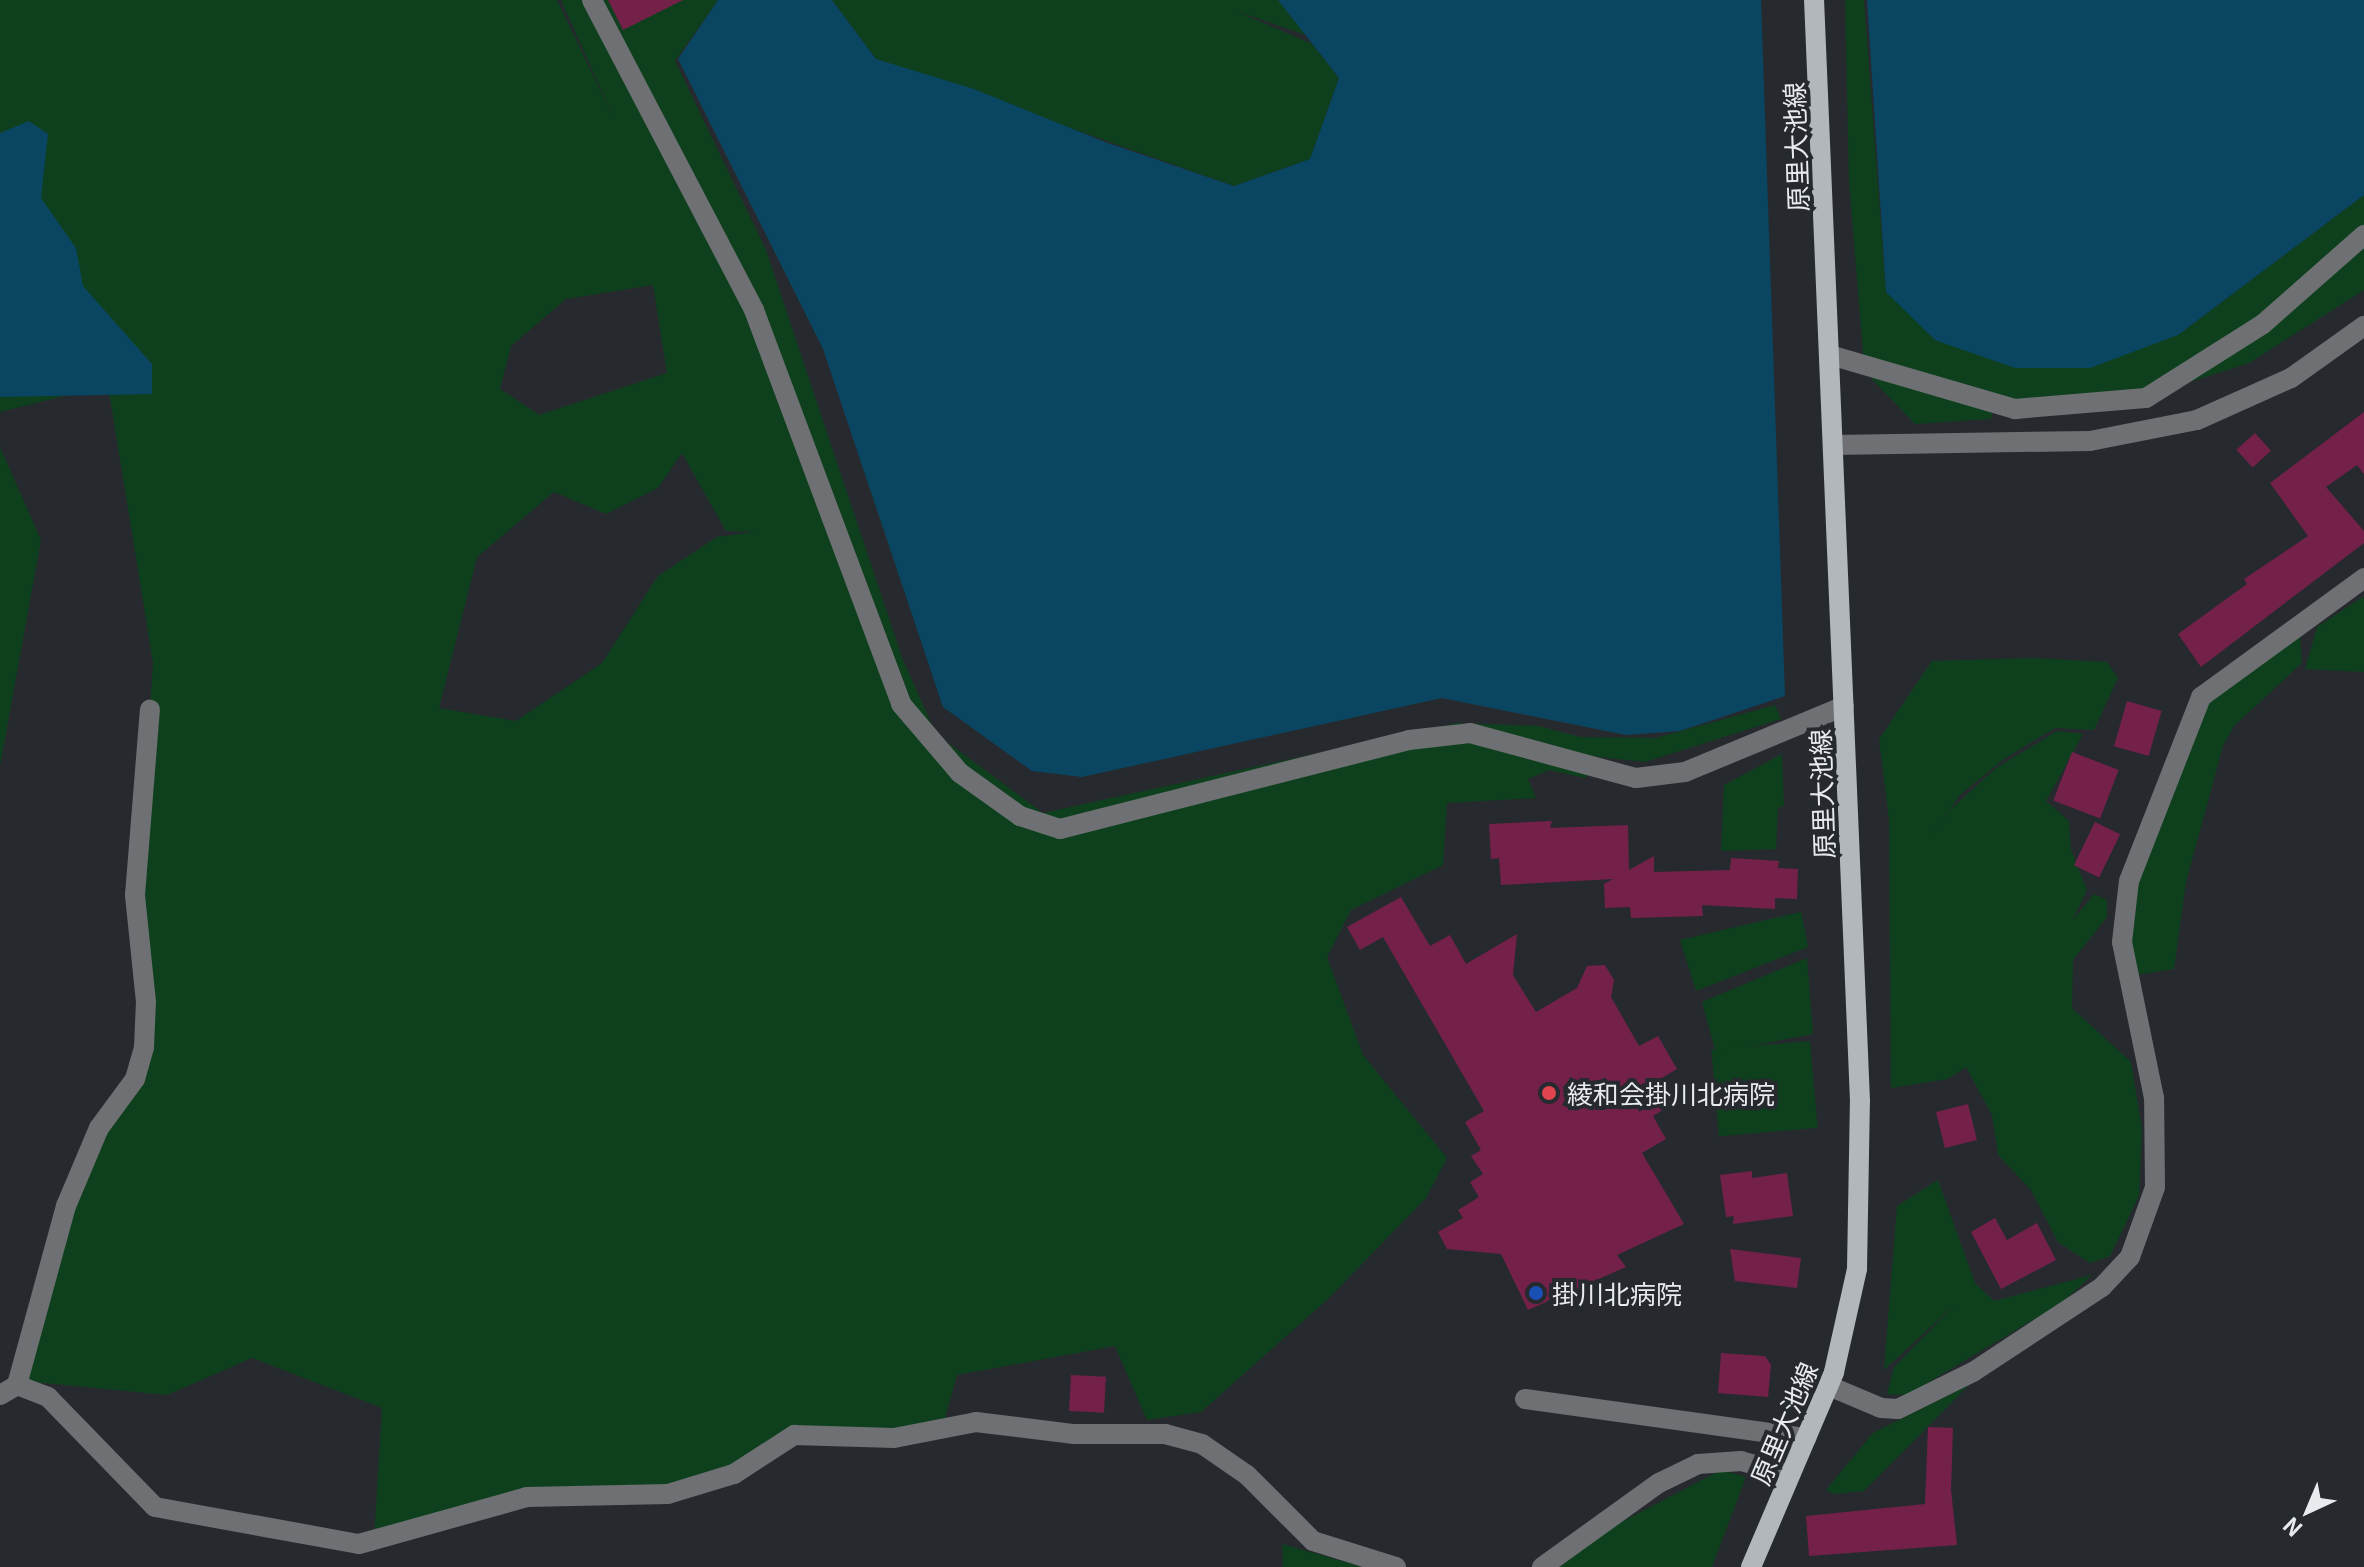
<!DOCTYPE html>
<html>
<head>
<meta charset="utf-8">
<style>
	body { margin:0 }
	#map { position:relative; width:2364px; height:1567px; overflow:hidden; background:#262a2f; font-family:Georgia,"Noto Sans JP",serif }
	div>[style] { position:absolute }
	.green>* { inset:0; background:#0e401e; transform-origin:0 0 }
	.water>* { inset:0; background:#0a4661 }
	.building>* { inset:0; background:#742149; transform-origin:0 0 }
	.minor>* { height:20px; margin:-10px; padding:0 10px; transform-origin:10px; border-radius:10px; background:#6e7073 }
	.major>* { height:20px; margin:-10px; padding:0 10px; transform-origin:10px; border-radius:10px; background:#b2b7bc }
	.dots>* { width:22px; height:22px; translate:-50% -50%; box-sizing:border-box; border:4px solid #262a2f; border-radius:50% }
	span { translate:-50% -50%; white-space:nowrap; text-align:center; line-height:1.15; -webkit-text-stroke:8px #262a2f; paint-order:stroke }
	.street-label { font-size:26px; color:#e8ebee }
	.poi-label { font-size:26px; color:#e8ebee }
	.left { translate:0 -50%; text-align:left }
	.north { position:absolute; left:2268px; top:1471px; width:80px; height:80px; -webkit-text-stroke:6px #262a2f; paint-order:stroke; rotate:224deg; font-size:22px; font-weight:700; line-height:32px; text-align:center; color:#e8ebee }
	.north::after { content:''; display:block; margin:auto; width:28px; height:36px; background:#e8ebee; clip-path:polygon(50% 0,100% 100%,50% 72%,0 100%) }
</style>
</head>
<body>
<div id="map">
	<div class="green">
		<div style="clip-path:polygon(evenodd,0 0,557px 0,615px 121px,561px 0,718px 0,675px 61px,766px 250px,903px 660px,936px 734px,1043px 813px,1456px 723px,1539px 726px,1580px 737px,1656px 738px,1775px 705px,1781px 719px,1645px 762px,1590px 756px,1593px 766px,1585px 778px,1549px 770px,1528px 779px,1536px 798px,1447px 803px,1443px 865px,1351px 910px,1327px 957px,1363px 1055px,1447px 1158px,1426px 1198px,1328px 1299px,1201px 1412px,1147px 1420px,1115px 1346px,957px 1375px,942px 1429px,788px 1439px,734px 1474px,656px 1494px,522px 1498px,374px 1539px,382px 1408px,252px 1358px,167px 1395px,24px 1381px,60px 1242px,144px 1044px,137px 913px,153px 663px,108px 385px,0 412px,0 0,653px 285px,667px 373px,539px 415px,500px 389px,511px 346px,566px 299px,653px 285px,0 0,682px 453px,726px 531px,754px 532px,717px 537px,658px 576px,602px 663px,516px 721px,439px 708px,477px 557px,554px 492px,606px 514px,658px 488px,682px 453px)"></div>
		<div style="clip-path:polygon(832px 0,1279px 0,1306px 35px,1236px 11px,1312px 44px,1339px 78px,1310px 159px,1234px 186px,876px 59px)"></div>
		<div style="clip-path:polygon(1845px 0,1864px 0,1886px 292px,2178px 335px,2364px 195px,2364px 290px,2249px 363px,2153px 394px,2021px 409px,1864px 365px,1849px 181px)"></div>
		<div style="clip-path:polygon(1869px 376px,1993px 412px,1991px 419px,1915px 424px)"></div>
		<div style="clip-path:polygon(0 447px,41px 540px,0 766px)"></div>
		<div style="clip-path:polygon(2364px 596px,2364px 672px,2305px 669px,2317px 627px)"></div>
		<div style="clip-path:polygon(2300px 637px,2302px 663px,2234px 726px,2223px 746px,2186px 882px,2174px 969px,2135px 975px,2127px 941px,2134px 883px,2206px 704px)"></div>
		<div style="clip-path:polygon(2033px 658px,2107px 662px,2118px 678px,2094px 730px,2055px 728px,2004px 759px,1960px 795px,1931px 837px,1951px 809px,1996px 768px,2057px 731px,2083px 734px,2046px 801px,2069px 821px,2071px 850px,2087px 890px,2072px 921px,2094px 894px,2107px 900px,2107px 917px,2073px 960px,2072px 1008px,2131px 1062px,2142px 1130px,2139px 1196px,2110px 1256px,2090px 1263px,2058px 1242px,2031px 1190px,1998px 1155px,1992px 1115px,1966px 1067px,1948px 1079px,1891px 1088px,1889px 819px,1879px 739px,1932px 661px)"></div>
		<div style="clip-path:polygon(1782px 754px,1784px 806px,1778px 808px,1776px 849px,1721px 851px,1724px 785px)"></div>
		<div style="clip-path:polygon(1801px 912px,1808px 947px,1696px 991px,1680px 940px)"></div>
		<div style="clip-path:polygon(1807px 958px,1813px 1034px,1716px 1053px,1702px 1002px)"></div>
		<div style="left:1810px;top:1041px;width:87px;height:99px;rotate:85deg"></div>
		<div style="clip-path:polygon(1938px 1180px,1975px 1283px,1994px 1301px,2092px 1275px,2063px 1302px,1907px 1395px,1887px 1394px,1894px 1367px,1957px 1303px,1884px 1370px,1897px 1206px)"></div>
		<div style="clip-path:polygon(1969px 1385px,1864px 1491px,1834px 1494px,1826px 1490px,1873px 1433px)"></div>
		<div style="clip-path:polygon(1721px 1470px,1746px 1477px,1712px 1567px,1553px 1567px,1616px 1525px)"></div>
		<div style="clip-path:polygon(1282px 1544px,1363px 1567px,1283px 1567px)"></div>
	</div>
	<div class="water">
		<div style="clip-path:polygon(718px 0,832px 0,876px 59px,974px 89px,1105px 142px,1234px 186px,1310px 159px,1339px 78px,1278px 0,1761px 0,1785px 696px,1680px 731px,1626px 735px,1442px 698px,1082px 777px,1032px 771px,943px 707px,823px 349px,678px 59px)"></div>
		<div style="clip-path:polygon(1867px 0,2364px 0,2364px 195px,2178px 335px,2090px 368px,2015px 368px,1935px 340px,1886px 292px)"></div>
		<div style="clip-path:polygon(29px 121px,48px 134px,41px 198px,76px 248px,83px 286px,152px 364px,152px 394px,0 397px,0 133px)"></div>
	</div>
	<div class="building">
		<div style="clip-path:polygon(608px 0,683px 0,623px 30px)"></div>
		<div style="clip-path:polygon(2364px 412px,2364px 474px,2357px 465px,2326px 487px,2364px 531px,2364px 543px,2201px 667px,2178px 634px,2247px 584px,2244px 579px,2308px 536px,2270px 483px)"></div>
		<div style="left:2255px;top:433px;width:24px;height:25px;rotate:48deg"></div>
		<div style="left:2127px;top:701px;width:36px;height:47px;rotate:16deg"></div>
		<div style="left:2072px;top:752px;width:50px;height:52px;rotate:21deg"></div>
		<div style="clip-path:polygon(1552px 821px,1550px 828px,1628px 825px,1629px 870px,1654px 856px,1654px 872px,1730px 870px,1731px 858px,1779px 861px,1778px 868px,1798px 869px,1797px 899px,1775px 898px,1775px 909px,1702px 905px,1703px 916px,1631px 918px,1630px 907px,1605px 908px,1604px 884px,1613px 879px,1501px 885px,1499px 858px,1491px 859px,1489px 824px)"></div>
		<div style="left:2095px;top:822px;width:28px;height:48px;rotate:26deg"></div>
		<div style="clip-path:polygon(1401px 897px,1430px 946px,1450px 935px,1466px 964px,1517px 934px,1513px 975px,1536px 1012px,1577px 988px,1587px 966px,1605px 965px,1614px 980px,1611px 997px,1639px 1046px,1658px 1036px,1677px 1069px,1660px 1079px,1674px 1103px,1653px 1116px,1666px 1139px,1642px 1153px,1684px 1224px,1617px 1255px,1626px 1267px,1528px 1310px,1501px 1254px,1447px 1249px,1438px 1232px,1463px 1218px,1458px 1210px,1479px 1197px,1470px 1182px,1483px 1174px,1471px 1156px,1481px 1150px,1465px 1122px,1484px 1111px,1383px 937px,1360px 950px,1347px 927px)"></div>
		<div style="left:1968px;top:1104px;width:37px;height:33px;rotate:76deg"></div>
		<div style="clip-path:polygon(1752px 1171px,1752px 1178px,1787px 1173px,1793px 1216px,1733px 1224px,1734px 1216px,1726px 1217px,1720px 1175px)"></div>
		<div style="clip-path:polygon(1995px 1218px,2007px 1240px,2037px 1223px,2056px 1260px,2001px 1289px,1971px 1232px)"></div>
		<div style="clip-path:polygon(1730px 1249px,1801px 1258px,1797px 1288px,1735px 1281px)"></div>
		<div style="clip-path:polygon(1721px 1353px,1765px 1356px,1771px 1365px,1768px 1397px,1718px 1393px)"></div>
		<div style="left:1071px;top:1375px;width:35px;height:36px;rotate:3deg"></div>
		<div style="clip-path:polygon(1928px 1427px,1953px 1428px,1951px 1490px,1957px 1545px,1809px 1556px,1806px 1516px,1925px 1504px)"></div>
	</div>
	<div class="minor">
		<div style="left:592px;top:0;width:350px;rotate:62.4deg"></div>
		<div style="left:754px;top:310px;width:421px;rotate:69.5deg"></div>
		<div style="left:901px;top:704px;width:91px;rotate:49.5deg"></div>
		<div style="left:960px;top:773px;width:74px;rotate:35.6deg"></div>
		<div style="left:1020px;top:816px;width:42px;rotate:18deg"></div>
		<div style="left:1060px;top:829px;width:360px;rotate:-14.3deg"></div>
		<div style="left:1409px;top:740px;width:61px;rotate:-6.5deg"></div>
		<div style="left:1470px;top:733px;width:172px;rotate:15.2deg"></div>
		<div style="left:1636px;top:778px;width:49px;rotate:-7deg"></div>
		<div style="left:1685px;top:772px;width:172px;rotate:-22.5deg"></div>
		<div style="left:1830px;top:355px;width:193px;rotate:16.3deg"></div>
		<div style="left:2015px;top:409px;width:131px;rotate:-4.8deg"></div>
		<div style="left:2146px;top:398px;width:138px;rotate:-32.3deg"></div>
		<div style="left:2263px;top:324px;width:135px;rotate:-41.4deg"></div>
		<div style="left:1833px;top:445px;width:257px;rotate:-0.9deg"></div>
		<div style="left:2090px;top:441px;width:109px;rotate:-11.1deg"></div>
		<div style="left:2197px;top:420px;width:103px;rotate:-24.1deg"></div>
		<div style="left:2291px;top:378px;width:90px;rotate:-35.5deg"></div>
		<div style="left:17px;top:1385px;width:186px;rotate:-74.7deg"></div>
		<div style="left:66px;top:1206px;width:85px;rotate:-67.1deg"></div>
		<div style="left:99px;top:1128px;width:61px;rotate:-53.7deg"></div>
		<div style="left:135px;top:1079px;width:33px;rotate:-74deg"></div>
		<div style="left:144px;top:1047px;width:45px;rotate:-87.5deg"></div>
		<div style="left:146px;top:1002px;width:108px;rotate:-95.9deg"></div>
		<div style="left:135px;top:895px;width:186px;rotate:-85.4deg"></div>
		<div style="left:1829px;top:1386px;width:56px;rotate:22.9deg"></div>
		<div style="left:1881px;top:1408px;width:17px;rotate:3deg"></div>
		<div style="left:1898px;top:1409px;width:84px;rotate:-26.3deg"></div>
		<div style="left:1973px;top:1372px;width:154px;rotate:-33.4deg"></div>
		<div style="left:2102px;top:1287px;width:41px;rotate:-47deg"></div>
		<div style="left:2130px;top:1257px;width:74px;rotate:-70.3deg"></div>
		<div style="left:2155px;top:1187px;width:89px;rotate:-90.6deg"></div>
		<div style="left:2154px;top:1098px;width:159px;rotate:-101.6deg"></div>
		<div style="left:2122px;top:942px;width:61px;rotate:-83.5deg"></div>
		<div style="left:2129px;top:881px;width:198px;rotate:-68.6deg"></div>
		<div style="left:2201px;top:697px;width:202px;rotate:-36.1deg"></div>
		<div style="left:0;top:1395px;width:20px;rotate:-30deg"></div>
		<div style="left:17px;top:1385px;width:33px;rotate:21deg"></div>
		<div style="left:48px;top:1397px;width:153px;rotate:45.8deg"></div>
		<div style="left:155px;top:1507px;width:207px;rotate:10.3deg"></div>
		<div style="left:359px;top:1544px;width:174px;rotate:-15.6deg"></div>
		<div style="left:527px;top:1497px;width:141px;rotate:-1.2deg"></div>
		<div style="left:668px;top:1494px;width:69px;rotate:-16.9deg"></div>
		<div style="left:734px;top:1474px;width:72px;rotate:-33deg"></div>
		<div style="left:794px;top:1435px;width:100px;rotate:1.7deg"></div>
		<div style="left:894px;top:1438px;width:84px;rotate:-11deg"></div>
		<div style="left:976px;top:1422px;width:99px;rotate:7deg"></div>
		<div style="left:1074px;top:1434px;width:91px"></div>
		<div style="left:1165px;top:1434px;width:38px;rotate:15deg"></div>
		<div style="left:1202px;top:1444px;width:55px;rotate:34.6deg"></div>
		<div style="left:1247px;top:1475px;width:93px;rotate:45deg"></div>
		<div style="left:1313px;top:1541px;width:87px;rotate:17.4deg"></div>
		<div style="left:1525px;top:1399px;width:284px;rotate:7.9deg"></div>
		<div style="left:1542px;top:1567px;width:144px;rotate:-35.7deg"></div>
		<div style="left:1659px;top:1483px;width:43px;rotate:-26deg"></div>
		<div style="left:1698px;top:1464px;width:43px;rotate:-4deg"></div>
		<div style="left:1741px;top:1461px;width:51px;rotate:15.9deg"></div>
	</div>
	<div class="major">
		<div style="left:1751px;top:1567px;width:212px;rotate:-66.9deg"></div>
		<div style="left:1834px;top:1372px;width:106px;rotate:-77.4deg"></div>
		<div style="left:1857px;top:1269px;width:168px;rotate:-89deg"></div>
		<div style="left:1860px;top:1101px;width:1102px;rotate:-92.39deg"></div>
	</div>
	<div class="dots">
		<div style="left:1549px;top:1093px;background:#e0444e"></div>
		<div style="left:1536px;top:1293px;background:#1a4fb4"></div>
	</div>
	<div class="street-label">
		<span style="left:1795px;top:147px;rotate:-92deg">原里大池線</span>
		<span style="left:1821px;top:794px;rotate:-92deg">原里大池線</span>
		<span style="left:1783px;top:1423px;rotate:-67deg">原里大池線</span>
	</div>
	<div class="poi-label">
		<span class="left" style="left:1567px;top:1093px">綾和会掛川北病院</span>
		<span class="left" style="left:1552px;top:1293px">掛川北病院</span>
	</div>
	<div class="north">N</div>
</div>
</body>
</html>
